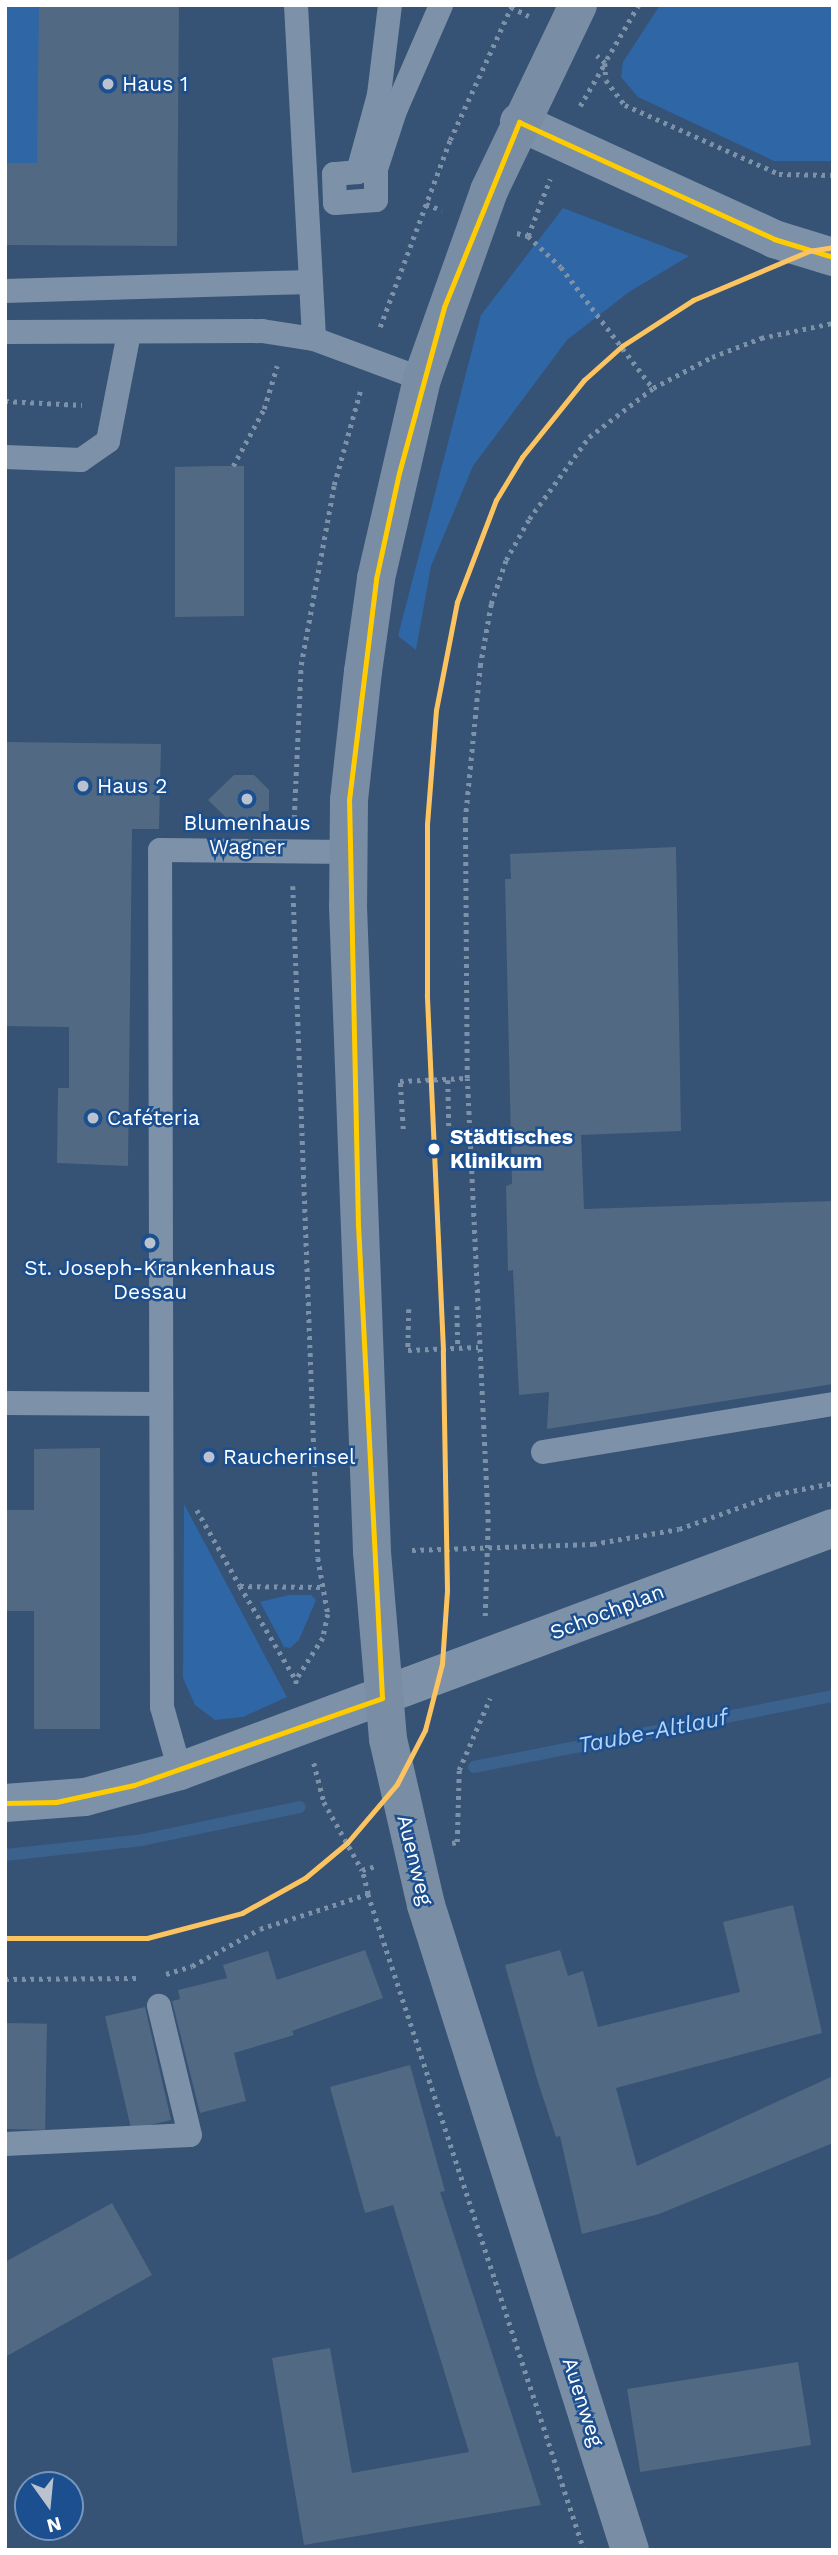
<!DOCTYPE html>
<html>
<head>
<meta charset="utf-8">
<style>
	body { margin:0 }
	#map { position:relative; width:838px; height:2555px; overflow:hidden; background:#365274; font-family:"Work Sans",sans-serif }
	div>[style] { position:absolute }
	.green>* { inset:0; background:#2f66a5; transform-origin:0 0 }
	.stream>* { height:12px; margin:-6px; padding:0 6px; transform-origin:6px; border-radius:6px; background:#3b618d }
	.building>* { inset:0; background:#526984; transform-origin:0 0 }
	.path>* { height:4.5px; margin-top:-2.25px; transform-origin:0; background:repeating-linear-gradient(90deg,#7d92a8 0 3.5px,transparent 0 8.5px) }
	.lane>* { height:24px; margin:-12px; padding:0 12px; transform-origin:12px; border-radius:12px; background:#7d92a8 }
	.street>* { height:38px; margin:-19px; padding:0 19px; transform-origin:19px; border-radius:19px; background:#7d92a8 }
	.secondary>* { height:38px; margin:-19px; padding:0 19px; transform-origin:19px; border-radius:19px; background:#798da4 }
	.bus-1>* { height:5px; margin:-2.5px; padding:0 2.5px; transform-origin:2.5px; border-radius:2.5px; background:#fc0 }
	.tram-1>* { height:5px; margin:-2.5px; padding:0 2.5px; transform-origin:2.5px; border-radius:2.5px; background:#fcc460 }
	.dots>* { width:19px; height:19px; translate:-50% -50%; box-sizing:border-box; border:4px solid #1b4f8f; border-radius:50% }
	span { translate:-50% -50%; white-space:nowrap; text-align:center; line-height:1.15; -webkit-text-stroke:5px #1b4f8f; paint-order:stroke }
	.poi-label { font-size:21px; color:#fff }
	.left { translate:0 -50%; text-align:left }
	.stop-label { font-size:21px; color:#fff; font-weight:700 }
	.street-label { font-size:21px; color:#fff }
	.water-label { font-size:23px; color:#b5d3f5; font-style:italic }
	.frame { position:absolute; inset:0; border:7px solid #fff; pointer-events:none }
	.north { position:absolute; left:14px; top:2471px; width:70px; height:70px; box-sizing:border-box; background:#1b4f8f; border:2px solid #7695bc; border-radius:50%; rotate:165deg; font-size:19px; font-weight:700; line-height:28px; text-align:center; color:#fff }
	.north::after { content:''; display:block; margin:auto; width:24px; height:32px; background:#b9c2ce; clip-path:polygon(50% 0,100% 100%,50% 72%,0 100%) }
</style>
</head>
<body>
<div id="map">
	<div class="green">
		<div style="left:5px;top:5px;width:34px;height:158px"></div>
		<div style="clip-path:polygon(660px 5px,833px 5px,833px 161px,774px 161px,638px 97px,621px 77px,623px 62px)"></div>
		<div style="clip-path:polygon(563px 208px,689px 256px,629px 292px,567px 340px,473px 466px,431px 566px,416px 650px,398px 636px,481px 315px)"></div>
		<div style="clip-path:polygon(184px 1504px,287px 1697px,243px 1717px,215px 1720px,195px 1705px,183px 1678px)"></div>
		<div style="clip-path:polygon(289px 1595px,311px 1595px,316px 1600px,299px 1640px,290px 1648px,284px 1647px,260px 1602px)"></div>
	</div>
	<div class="stream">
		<div style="left:474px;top:1767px;width:366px;rotate:-11.2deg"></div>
		<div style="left:5px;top:1855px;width:138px;rotate:-6.2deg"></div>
		<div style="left:142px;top:1840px;width:161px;rotate:-11.8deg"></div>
	</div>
	<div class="building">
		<div style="clip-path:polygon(39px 5px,179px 5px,177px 246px,5px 245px,5px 163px,37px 163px)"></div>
		<div style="clip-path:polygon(217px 466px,244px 466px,244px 616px,175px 617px,175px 467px)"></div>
		<div style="clip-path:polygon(5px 742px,161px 744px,159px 829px,132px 829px,128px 1166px,57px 1163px,58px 1088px,69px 1088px,69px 1027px,5px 1026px)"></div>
		<div style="clip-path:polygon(234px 775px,254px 775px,269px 790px,269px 810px,255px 825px,234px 825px,208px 800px)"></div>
		<div style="clip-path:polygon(676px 847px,681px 1131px,581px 1135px,584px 1209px,833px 1201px,833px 1384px,547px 1429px,549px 1392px,519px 1395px,513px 1270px,508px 1271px,506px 1186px,512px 1184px,505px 879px,511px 879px,510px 854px)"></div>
		<div style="clip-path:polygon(100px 1448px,100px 1729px,34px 1729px,34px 1611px,5px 1611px,5px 1510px,34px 1510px,34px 1449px)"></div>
		<div style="clip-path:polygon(793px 1905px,822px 2033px,616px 2088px,637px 2166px,833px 2076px,833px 2143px,659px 2214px,582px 2234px,560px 2136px,556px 2137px,537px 2079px,505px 1965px,560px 1950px,568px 1976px,583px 1971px,598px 2027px,740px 1992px,723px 1922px)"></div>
		<div style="clip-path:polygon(365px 1950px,383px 1998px,292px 2031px,294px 2035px,234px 2053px,246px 2101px,200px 2113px,172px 2001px,180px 1999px,178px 1990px,227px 1978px,223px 1965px,268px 1951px,277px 1980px)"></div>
		<div style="left:145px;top:2007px;width:116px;height:41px;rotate:77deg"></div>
		<div style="left:5px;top:2023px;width:42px;height:106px;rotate:1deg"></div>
		<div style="clip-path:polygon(410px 2065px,445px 2191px,440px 2192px,541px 2505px,304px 2545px,272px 2358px,330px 2348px,352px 2473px,469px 2452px,393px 2205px,365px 2213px,330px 2087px)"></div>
		<div style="clip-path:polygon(112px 2203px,152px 2275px,5px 2357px,5px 2262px)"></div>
		<div style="left:798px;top:2362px;width:84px;height:173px;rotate:81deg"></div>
	</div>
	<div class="path">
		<div style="left:639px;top:5px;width:67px;rotate:120.4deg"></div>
		<div style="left:605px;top:63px;width:17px;rotate:87deg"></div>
		<div style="left:606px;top:80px;width:31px;rotate:53deg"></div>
		<div style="left:625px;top:105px;width:169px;rotate:24.1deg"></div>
		<div style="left:779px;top:174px;width:54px;rotate:1.1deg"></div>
		<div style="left:511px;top:7px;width:20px;rotate:27deg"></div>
		<div style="left:580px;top:106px;width:50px;rotate:-59.8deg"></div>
		<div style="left:605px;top:63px;width:11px;rotate:-139deg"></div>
		<div style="left:426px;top:204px;width:17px;rotate:21deg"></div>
		<div style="left:517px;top:233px;width:11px;rotate:15deg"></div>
		<div style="left:528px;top:236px;width:45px;rotate:43.2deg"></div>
		<div style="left:561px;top:267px;width:152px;rotate:52.8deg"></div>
		<div style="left:528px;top:236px;width:61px;rotate:-68.9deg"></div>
		<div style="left:380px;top:327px;width:200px;rotate:-69.5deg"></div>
		<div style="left:450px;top:140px;width:149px;rotate:-65.3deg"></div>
		<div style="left:5px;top:401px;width:77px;rotate:3deg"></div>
		<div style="left:233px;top:466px;width:65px;rotate:-61.5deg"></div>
		<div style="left:264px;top:409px;width:45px;rotate:-73.2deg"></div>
		<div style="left:294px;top:818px;width:153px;rotate:-87.4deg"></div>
		<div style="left:301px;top:665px;width:183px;rotate:-79.6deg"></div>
		<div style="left:334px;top:485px;width:97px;rotate:-74.4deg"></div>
		<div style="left:293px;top:886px;width:672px;rotate:87.87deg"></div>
		<div style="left:318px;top:1558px;width:57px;rotate:79.9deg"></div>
		<div style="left:328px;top:1614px;width:25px;rotate:102deg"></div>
		<div style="left:323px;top:1638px;width:50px;rotate:122.7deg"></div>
		<div style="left:296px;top:1680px;width:6px;rotate:81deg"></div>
		<div style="left:448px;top:1080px;width:46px;rotate:88.8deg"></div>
		<div style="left:403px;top:1129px;width:48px;rotate:-93.6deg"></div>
		<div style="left:400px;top:1081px;width:67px;rotate:-2.6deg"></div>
		<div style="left:457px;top:1306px;width:41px;rotate:88.6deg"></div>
		<div style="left:409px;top:1309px;width:41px;rotate:91.4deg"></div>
		<div style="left:408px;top:1350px;width:70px;rotate:-2.5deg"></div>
		<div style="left:197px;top:1510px;width:87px;rotate:60.5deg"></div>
		<div style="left:240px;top:1586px;width:84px;rotate:0.7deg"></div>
		<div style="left:412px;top:1550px;width:181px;rotate:-1.9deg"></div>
		<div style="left:593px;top:1544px;width:87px;rotate:-9.9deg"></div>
		<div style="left:679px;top:1529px;width:104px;rotate:-19.7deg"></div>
		<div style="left:777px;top:1494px;width:57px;rotate:-11.1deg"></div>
		<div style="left:240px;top:1586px;width:109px;rotate:59.2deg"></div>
		<div style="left:485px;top:1616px;width:94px;rotate:-88.2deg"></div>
		<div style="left:488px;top:1522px;width:444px;rotate:-92.7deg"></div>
		<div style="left:467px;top:1078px;width:258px;rotate:-90.4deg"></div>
		<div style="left:465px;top:820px;width:155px;rotate:-84.4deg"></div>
		<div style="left:480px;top:666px;width:63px;rotate:-79.9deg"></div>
		<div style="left:491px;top:604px;width:46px;rotate:-71.2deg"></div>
		<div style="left:506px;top:560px;width:47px;rotate:-60.7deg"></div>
		<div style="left:529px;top:519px;width:102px;rotate:-53.8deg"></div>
		<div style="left:589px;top:437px;width:81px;rotate:-37.4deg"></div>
		<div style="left:653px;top:388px;width:67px;rotate:-27.7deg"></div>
		<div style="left:712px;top:357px;width:53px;rotate:-21.2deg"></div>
		<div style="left:761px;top:338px;width:74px;rotate:-11.8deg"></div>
		<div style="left:314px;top:1763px;width:40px;rotate:75.6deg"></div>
		<div style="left:324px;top:1802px;width:78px;rotate:60.8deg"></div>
		<div style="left:452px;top:1843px;width:5px;rotate:-11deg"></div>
		<div style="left:457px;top:1842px;width:72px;rotate:-88.4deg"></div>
		<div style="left:459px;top:1770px;width:78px;rotate:-66.7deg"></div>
		<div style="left:368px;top:1894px;width:691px;rotate:71.77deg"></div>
		<div style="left:166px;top:1974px;width:27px;rotate:-17deg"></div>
		<div style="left:192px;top:1966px;width:77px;rotate:-28.6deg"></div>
		<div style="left:260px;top:1929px;width:114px;rotate:-18deg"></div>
		<div style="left:368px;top:1894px;width:25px;rotate:-104deg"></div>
		<div style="left:362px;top:1870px;width:15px;rotate:-16deg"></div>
		<div style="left:5px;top:1979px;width:135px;rotate:-0.4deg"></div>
	</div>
	<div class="lane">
		<div style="left:296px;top:5px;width:334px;rotate:86.9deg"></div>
		<div style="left:390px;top:5px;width:91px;rotate:97deg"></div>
		<div style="left:379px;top:95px;width:80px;rotate:105.3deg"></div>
		<div style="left:358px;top:172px;width:24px;rotate:175deg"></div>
		<div style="left:334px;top:174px;width:29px;rotate:88deg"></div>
		<div style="left:335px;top:203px;width:41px;rotate:-4.2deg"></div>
		<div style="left:376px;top:200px;width:31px;rotate:-90deg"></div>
		<div style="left:376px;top:169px;width:61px;rotate:-71.9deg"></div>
		<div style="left:395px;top:111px;width:116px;rotate:-66.5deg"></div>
		<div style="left:5px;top:291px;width:306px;rotate:-1.7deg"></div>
		<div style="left:5px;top:332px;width:257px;rotate:-0.2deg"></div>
		<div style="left:262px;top:331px;width:53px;rotate:8.7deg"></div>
		<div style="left:314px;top:339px;width:115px;rotate:20.3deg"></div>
		<div style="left:5px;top:457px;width:76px;rotate:2.3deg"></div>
		<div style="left:81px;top:460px;width:33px;rotate:-35deg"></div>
		<div style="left:108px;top:441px;width:110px;rotate:-79deg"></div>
		<div style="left:5px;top:1403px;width:155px;rotate:0.4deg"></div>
		<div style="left:543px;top:1452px;width:294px;rotate:-9.4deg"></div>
		<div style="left:180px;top:1771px;width:66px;rotate:-105.7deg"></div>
		<div style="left:162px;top:1707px;width:857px;rotate:-90.13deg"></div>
		<div style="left:160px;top:850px;width:188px;rotate:0.6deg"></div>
		<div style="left:5px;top:2144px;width:185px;rotate:-2.8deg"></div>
		<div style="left:190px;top:2135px;width:133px;rotate:-103.5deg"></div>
	</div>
	<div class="street">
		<div style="left:519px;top:122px;width:281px;rotate:24.6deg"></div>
		<div style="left:774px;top:239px;width:62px;rotate:17deg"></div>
		<div style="left:5px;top:1803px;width:80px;rotate:-4.3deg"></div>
		<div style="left:85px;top:1797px;width:98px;rotate:-15.3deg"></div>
		<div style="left:180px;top:1771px;width:697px;rotate:-20.41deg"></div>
	</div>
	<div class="secondary">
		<div style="left:578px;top:5px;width:206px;rotate:115.6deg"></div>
		<div style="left:489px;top:191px;width:200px;rotate:109.6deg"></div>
		<div style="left:422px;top:379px;width:205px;rotate:103deg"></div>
		<div style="left:376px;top:579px;width:93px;rotate:98deg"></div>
		<div style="left:363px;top:671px;width:130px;rotate:96.2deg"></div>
		<div style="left:349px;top:800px;width:106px;rotate:90.5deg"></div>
		<div style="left:348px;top:906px;width:646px;rotate:87.87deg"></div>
		<div style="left:372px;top:1552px;width:188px;rotate:85.1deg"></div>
		<div style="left:388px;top:1739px;width:170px;rotate:77.1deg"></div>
		<div style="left:426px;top:1905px;width:676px;rotate:72.45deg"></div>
	</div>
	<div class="bus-1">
		<div style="left:5px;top:1803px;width:51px;rotate:-1.1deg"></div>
		<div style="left:56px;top:1802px;width:80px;rotate:-12.3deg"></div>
		<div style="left:134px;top:1785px;width:263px;rotate:-19.3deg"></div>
		<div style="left:382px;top:1698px;width:473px;rotate:-92.9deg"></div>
		<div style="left:358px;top:1226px;width:426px;rotate:-91.2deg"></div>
		<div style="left:349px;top:800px;width:223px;rotate:-83deg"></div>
		<div style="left:376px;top:579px;width:108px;rotate:-77.8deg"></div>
		<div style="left:399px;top:473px;width:172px;rotate:-74.8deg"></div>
		<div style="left:444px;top:307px;width:200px;rotate:-67.9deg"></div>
		<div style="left:519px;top:122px;width:281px;rotate:24.6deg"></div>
		<div style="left:774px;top:239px;width:62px;rotate:17deg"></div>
	</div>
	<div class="tram-1">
		<div style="left:5px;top:1938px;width:142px"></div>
		<div style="left:147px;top:1938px;width:98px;rotate:-14.7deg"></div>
		<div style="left:242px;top:1913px;width:72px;rotate:-29.1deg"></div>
		<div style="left:305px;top:1878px;width:55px;rotate:-39.8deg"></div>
		<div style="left:347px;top:1843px;width:77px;rotate:-49.7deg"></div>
		<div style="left:397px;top:1784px;width:61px;rotate:-62.6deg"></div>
		<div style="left:425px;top:1730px;width:68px;rotate:-75.6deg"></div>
		<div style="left:442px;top:1664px;width:74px;rotate:-86.1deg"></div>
		<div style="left:447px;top:1590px;width:240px;rotate:-91deg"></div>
		<div style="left:443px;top:1350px;width:356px;rotate:-92.6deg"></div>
		<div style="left:427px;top:994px;width:170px;rotate:-90deg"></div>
		<div style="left:427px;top:824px;width:114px;rotate:-85.5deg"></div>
		<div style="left:436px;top:710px;width:110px;rotate:-79deg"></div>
		<div style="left:457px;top:602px;width:109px;rotate:-69.1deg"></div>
		<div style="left:496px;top:500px;width:50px;rotate:-58.8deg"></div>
		<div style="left:522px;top:457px;width:99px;rotate:-51.2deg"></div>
		<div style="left:584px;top:380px;width:51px;rotate:-41.8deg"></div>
		<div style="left:622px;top:346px;width:85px;rotate:-32.9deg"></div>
		<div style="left:693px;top:300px;width:126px;rotate:-22.9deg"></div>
		<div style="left:809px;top:251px;width:24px;rotate:-9deg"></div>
	</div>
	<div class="dots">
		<div style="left:108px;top:84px;background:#b9c2ce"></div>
		<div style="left:83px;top:786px;background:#b9c2ce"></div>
		<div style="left:247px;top:799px;background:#b9c2ce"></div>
		<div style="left:93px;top:1118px;background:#b9c2ce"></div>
		<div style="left:434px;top:1149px;background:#fff"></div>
		<div style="left:150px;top:1243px;background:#b9c2ce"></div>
		<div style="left:209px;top:1457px;background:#b9c2ce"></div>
	</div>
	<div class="poi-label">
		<span class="left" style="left:122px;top:84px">Haus 1</span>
		<span class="left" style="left:97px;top:786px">Haus 2</span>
		<span style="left:247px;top:835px">Blumenhaus<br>Wagner</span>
		<span class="left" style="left:107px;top:1118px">Caféteria</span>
		<span style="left:150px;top:1280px">St. Joseph-Krankenhaus<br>Dessau</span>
		<span class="left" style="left:223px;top:1457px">Raucherinsel</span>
	</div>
	<div class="stop-label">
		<span class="left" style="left:450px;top:1149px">Städtisches<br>Klinikum</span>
	</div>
	<div class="street-label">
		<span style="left:607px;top:1612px;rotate:-21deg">Schochplan</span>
		<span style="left:415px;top:1860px;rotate:76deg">Auenweg</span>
		<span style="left:583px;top:2402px;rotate:72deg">Auenweg</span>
	</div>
	<div class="water-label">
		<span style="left:653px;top:1732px;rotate:-11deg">Taube-Altlauf</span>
	</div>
	<div class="frame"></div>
	<div class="north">N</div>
</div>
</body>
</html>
